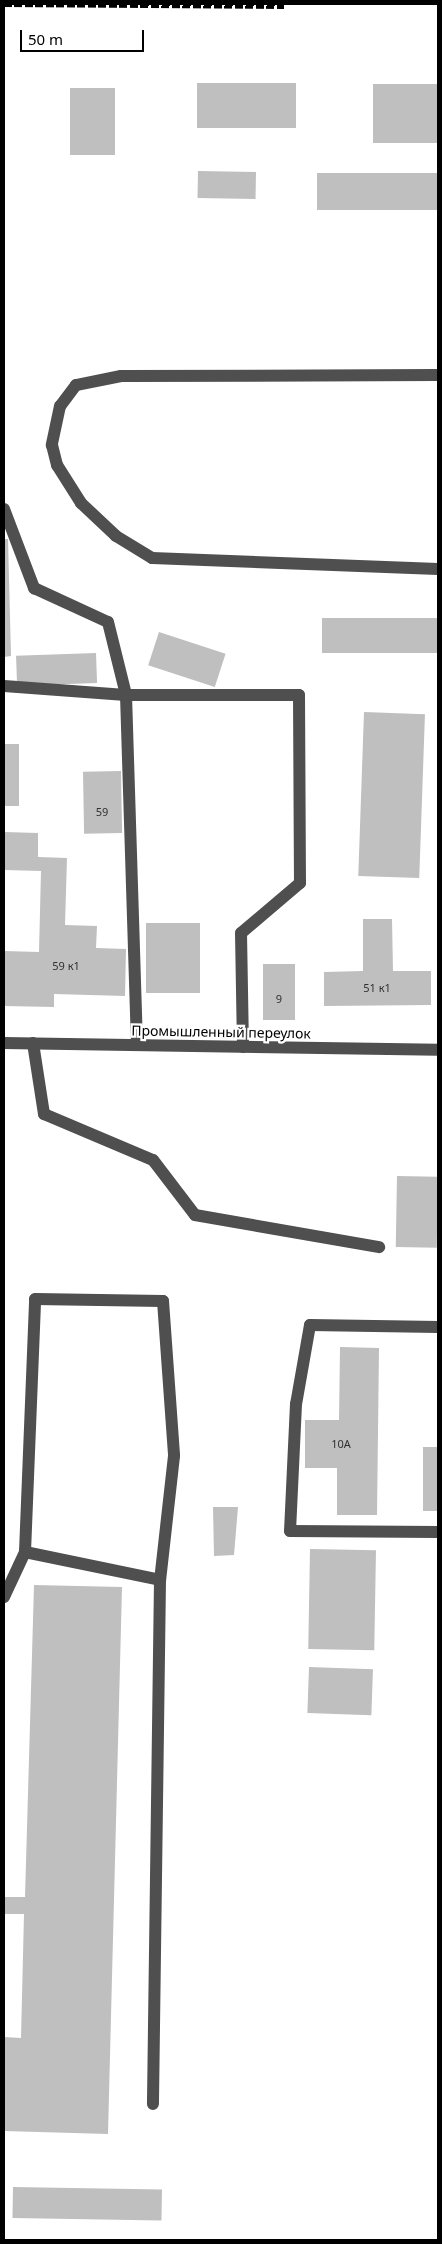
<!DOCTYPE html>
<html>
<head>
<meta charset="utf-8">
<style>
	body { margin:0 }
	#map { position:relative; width:442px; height:2244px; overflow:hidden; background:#fff; font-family:"Noto Sans",sans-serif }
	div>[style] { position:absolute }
	.building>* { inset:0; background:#bfbfbf; transform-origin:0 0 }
	.minor>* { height:12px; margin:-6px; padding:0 6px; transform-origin:6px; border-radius:6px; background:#4f4f4f }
	.rail>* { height:4px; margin-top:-2px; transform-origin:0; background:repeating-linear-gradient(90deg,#000 0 8px,transparent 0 10.5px) }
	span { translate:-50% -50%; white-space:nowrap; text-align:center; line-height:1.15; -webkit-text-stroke:4.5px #fff; paint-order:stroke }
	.number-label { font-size:11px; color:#303030 }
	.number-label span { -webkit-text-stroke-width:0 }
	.street-label { font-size:14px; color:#000 }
	.frame { position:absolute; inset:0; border:5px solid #000; pointer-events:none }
	.scale { position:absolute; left:20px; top:30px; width:124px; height:22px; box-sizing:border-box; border:2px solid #000; border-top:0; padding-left:6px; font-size:15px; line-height:18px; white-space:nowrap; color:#000; -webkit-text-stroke:4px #fff; paint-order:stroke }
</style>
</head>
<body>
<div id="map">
	<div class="building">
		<div style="left:197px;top:83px;width:99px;height:45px"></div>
		<div style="left:373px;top:84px;width:65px;height:59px"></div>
		<div style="left:70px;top:88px;width:45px;height:67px"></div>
		<div style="left:198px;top:171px;width:58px;height:27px;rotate:1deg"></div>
		<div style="left:317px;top:173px;width:121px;height:37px"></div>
		<div style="clip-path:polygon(4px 539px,8px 539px,11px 656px,4px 657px)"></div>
		<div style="left:322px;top:618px;width:116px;height:35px"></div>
		<div style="left:159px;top:632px;width:70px;height:35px;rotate:18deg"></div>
		<div style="left:96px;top:653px;width:30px;height:80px;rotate:88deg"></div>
		<div style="left:364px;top:712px;width:61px;height:164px;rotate:2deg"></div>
		<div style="left:4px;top:744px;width:15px;height:62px"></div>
		<div style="left:121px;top:771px;width:62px;height:38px;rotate:89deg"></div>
		<div style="clip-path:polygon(4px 832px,38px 833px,38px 857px,67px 858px,65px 925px,97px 926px,96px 948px,126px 949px,125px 996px,54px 994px,54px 1007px,4px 1006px,4px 951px,39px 952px,41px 871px,4px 870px)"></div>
		<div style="clip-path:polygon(363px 919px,392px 919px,393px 971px,431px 971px,431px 1005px,324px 1006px,324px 972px,363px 971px)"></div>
		<div style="left:146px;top:923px;width:54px;height:70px"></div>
		<div style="left:263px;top:964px;width:32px;height:56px"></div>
		<div style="left:397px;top:1176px;width:41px;height:71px;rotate:1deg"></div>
		<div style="clip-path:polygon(340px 1347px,379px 1348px,377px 1515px,337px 1515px,337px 1468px,305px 1468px,305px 1420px,339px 1420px)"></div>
		<div style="left:423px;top:1447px;width:15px;height:64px"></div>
		<div style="clip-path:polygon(213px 1507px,238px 1507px,234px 1555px,214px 1556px)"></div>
		<div style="left:310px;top:1549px;width:66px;height:100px;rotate:1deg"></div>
		<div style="clip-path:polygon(34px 1585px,122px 1587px,108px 2134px,4px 2131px,4px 2037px,21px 2038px,24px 1914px,4px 1914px,4px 1897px,25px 1897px)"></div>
		<div style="left:309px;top:1667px;width:64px;height:46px;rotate:2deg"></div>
		<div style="left:13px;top:2187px;width:149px;height:31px;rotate:1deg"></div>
	</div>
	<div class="minor">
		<div style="left:438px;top:375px;width:317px;rotate:179.8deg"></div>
		<div style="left:121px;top:376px;width:46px;rotate:168.7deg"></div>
		<div style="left:76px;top:385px;width:26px;rotate:127deg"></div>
		<div style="left:60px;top:406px;width:40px;rotate:102deg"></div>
		<div style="left:52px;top:445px;width:21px;rotate:76deg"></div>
		<div style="left:57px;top:465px;width:45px;rotate:57.7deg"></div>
		<div style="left:81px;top:503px;width:48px;rotate:43.3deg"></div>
		<div style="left:116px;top:536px;width:42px;rotate:31.4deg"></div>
		<div style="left:152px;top:558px;width:286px;rotate:2.2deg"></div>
		<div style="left:4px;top:509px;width:85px;rotate:69.2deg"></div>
		<div style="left:34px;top:588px;width:81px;rotate:24.7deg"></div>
		<div style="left:108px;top:622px;width:75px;rotate:76.1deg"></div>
		<div style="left:126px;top:695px;width:350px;rotate:88.2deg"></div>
		<div style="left:4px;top:686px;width:122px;rotate:4.2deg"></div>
		<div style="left:126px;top:695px;width:173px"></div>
		<div style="left:299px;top:695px;width:188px;rotate:89.7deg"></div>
		<div style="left:300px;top:883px;width:77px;rotate:139.7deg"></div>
		<div style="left:241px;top:933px;width:114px;rotate:89deg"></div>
		<div style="left:4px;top:1043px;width:434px;rotate:0.9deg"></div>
		<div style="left:33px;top:1043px;width:72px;rotate:81.2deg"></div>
		<div style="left:44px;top:1114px;width:118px;rotate:22.9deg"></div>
		<div style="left:153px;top:1160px;width:69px;rotate:52.6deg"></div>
		<div style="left:195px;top:1215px;width:187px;rotate:9.9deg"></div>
		<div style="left:438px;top:1327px;width:128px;rotate:-179.1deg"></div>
		<div style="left:310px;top:1325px;width:80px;rotate:100deg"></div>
		<div style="left:296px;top:1404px;width:127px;rotate:92.7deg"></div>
		<div style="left:290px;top:1531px;width:148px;rotate:0.4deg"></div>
		<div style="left:25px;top:1552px;width:253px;rotate:-87.7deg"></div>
		<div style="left:35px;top:1299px;width:128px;rotate:0.9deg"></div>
		<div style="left:163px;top:1301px;width:155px;rotate:85.9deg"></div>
		<div style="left:174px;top:1456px;width:125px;rotate:96.4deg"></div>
		<div style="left:4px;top:1597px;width:50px;rotate:-65deg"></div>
		<div style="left:25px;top:1552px;width:138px;rotate:11.7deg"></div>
		<div style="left:160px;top:1580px;width:524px;rotate:90.77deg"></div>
	</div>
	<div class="rail">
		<div style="left:4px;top:5px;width:280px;rotate:0.4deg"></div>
	</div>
	<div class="number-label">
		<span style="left:102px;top:812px">59</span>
		<span style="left:66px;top:966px">59 к1</span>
		<span style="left:377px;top:988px">51 к1</span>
		<span style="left:279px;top:999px">9</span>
		<span style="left:341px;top:1444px">10А</span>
	</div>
	<div class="street-label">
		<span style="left:221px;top:1032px;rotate:1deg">Промышленный переулок</span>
	</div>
	<div class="frame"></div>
	<div class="scale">50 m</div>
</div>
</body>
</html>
